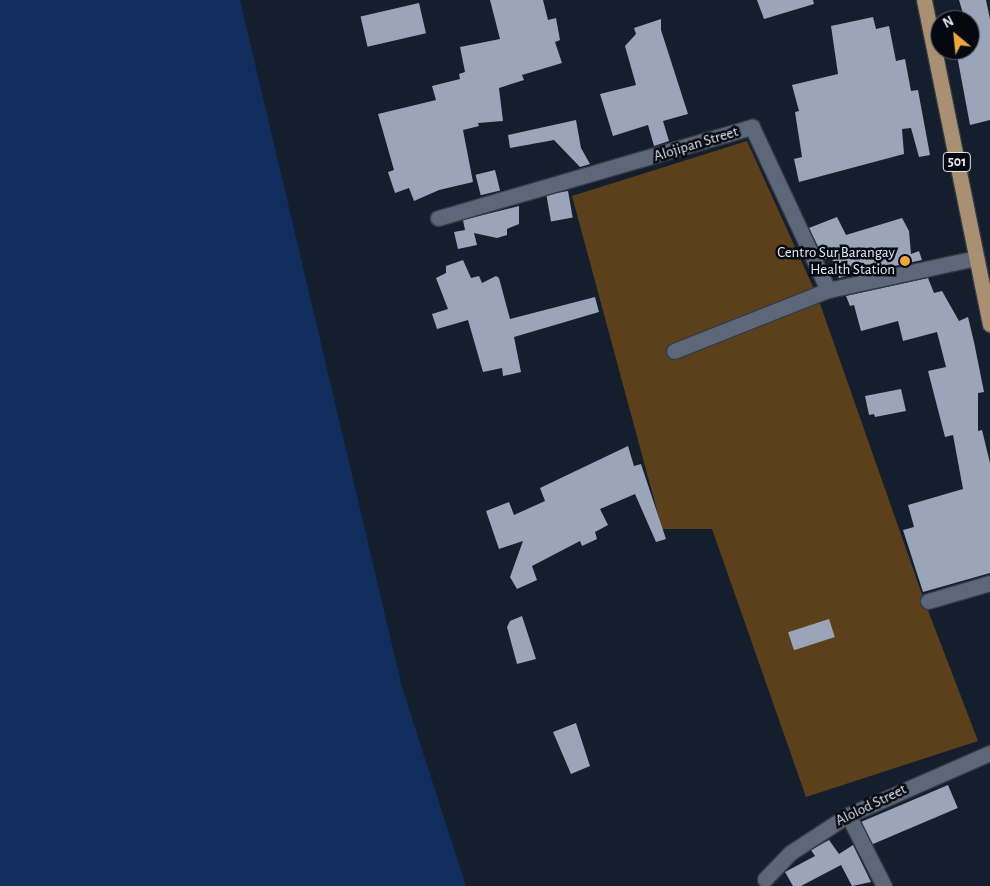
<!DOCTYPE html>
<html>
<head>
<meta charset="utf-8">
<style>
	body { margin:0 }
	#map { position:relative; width:990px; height:886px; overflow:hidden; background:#151e2d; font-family:"Alegreya Sans",sans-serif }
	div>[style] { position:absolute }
	.green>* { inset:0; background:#5b401b }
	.water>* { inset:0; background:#102d5e }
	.building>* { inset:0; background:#9aa5b9; transform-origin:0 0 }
	.roads { filter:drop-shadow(1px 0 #353a46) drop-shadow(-1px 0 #353a46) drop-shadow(0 1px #353a46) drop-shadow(0 -1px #353a46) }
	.minor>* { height:15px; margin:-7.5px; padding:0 7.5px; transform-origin:7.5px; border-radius:7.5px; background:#5c6779 }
	.major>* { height:15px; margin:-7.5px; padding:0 7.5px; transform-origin:7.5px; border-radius:7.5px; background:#a99072 }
	.dots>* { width:14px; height:14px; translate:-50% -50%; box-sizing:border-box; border:2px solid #05080f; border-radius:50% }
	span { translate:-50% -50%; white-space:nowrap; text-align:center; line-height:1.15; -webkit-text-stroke:5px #05080f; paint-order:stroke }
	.shield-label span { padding:1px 4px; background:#05080f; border:1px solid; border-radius:4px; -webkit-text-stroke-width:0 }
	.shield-label { font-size:14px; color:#e5ebf6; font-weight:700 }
	.street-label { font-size:15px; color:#e5ebf6 }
	.poi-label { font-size:15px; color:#e5ebf6 }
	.right { translate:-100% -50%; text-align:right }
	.north { position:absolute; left:930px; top:10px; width:50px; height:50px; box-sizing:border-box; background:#05080f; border:1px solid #5f636b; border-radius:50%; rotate:332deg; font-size:14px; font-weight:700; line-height:20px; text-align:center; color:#e5ebf6 }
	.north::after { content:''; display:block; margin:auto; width:18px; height:22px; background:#efa73d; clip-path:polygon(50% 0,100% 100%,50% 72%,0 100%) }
</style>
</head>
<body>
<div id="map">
	<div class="green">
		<div style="clip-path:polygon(747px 141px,818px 298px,924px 600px,978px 741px,806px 797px,712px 529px,662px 529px,572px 196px)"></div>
	</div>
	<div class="water">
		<div style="clip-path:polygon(0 0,240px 0,402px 687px,466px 886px,0 886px)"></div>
	</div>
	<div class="building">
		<div style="clip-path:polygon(490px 0,543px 0,548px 20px,556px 18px,560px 40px,555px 42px,562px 63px,522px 75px,524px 80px,499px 88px,503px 121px,478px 123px,479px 126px,463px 130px,473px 182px,439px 190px,414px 201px,409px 188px,395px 193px,388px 172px,394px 170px,378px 114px,436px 100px,432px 86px,460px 79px,459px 74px,465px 72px,460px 47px,500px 39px)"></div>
		<div style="clip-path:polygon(757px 0,813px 0,814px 4px,764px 19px)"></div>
		<div style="clip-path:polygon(959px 0,986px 0,990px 19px,990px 120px,970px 125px,956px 50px,970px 50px,970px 20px,965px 20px)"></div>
		<div style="left:419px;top:3px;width:31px;height:60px;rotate:77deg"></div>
		<div style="clip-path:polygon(873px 17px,876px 29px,889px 26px,896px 61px,905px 59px,911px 91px,918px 90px,930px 155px,919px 157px,911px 128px,902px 129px,904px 154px,799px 182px,794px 159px,802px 157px,795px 112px,799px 111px,792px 85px,838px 74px,831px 26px)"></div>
		<div style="clip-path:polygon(661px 19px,661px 30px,688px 114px,663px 121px,669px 141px,654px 146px,648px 125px,613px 136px,600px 94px,636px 85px,625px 46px,636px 34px,634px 28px)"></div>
		<div style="clip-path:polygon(576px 120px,581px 148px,590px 164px,580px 167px,554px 140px,510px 148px,508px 135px)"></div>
		<div style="left:495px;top:170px;width:21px;height:20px;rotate:76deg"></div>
		<div style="left:568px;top:191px;width:27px;height:22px;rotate:80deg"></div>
		<div style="clip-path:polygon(519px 206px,519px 224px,507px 229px,507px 235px,497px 238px,474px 233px,477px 245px,458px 249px,454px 232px,465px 230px,463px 220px)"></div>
		<div style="clip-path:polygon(837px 217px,846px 235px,902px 218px,909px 231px,911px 254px,919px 251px,922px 260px,839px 278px,832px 259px,824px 259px,809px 228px)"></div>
		<div style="clip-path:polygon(463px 260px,471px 278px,479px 276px,482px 283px,496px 276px,499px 278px,510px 319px,595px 297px,599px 312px,514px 337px,521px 372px,503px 376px,502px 368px,483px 372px,468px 320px,437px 329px,432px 314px,448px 309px,436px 278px,446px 273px,446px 266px)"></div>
		<div style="clip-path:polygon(928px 278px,934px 293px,942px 291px,959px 321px,968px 317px,974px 342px,984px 392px,978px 393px,978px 431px,982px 430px,990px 463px,990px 573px,923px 592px,903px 530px,914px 527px,908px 505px,963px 489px,953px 435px,945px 437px,928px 371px,946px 367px,937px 332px,903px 341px,898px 321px,861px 331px,854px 305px,850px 306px,846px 296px)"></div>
		<div style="clip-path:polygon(901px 389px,906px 411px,875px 417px,874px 414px,869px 415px,865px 396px)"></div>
		<div style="clip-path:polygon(628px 446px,634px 466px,641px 464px,666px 539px,656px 542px,635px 494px,600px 509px,608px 525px,595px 532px,597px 539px,582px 546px,580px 541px,532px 566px,537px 580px,517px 589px,510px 577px,523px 541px,499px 549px,486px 511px,509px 502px,514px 515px,545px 501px,540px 488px)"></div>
		<div style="clip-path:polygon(522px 616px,536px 659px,517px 664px,507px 627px,510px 621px)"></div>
		<div style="left:829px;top:619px;width:19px;height:43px;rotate:72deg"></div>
		<div style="clip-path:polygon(576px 723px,590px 766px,571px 774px,553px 732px)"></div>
		<div style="left:948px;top:785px;width:25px;height:94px;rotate:67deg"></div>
		<div style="clip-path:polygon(829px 840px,839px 854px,853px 845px,871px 882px,852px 886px,841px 865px,801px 886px,793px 886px,785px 872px,815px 856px,811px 850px)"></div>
	</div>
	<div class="roads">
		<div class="minor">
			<div style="left:438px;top:218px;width:327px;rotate:-16.2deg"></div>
			<div style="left:752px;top:127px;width:180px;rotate:65deg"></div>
			<div style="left:674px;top:351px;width:166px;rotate:-21.6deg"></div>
			<div style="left:828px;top:290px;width:151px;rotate:-12.2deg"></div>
			<div style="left:928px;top:601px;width:65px;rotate:-16.2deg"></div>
			<div style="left:848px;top:815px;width:80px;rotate:63.1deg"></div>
			<div style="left:765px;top:879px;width:36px;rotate:-46deg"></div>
			<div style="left:790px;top:853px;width:69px;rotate:-33.2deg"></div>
			<div style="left:848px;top:815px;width:155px;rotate:-23.6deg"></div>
		</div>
		<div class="major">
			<div style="left:924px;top:0;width:331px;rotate:78.5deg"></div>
		</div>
	</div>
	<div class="dots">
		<div style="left:905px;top:261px;background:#efa73d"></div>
	</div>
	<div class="shield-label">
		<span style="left:957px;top:162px">501</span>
	</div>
	<div class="street-label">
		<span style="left:696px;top:144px;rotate:-17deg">Alojipan Street</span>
		<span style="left:871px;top:805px;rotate:-26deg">Alolod Street</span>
	</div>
	<div class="poi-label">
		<span class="right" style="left:895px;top:261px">Centro Sur Barangay<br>Health Station</span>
	</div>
	<div class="north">N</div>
</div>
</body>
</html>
